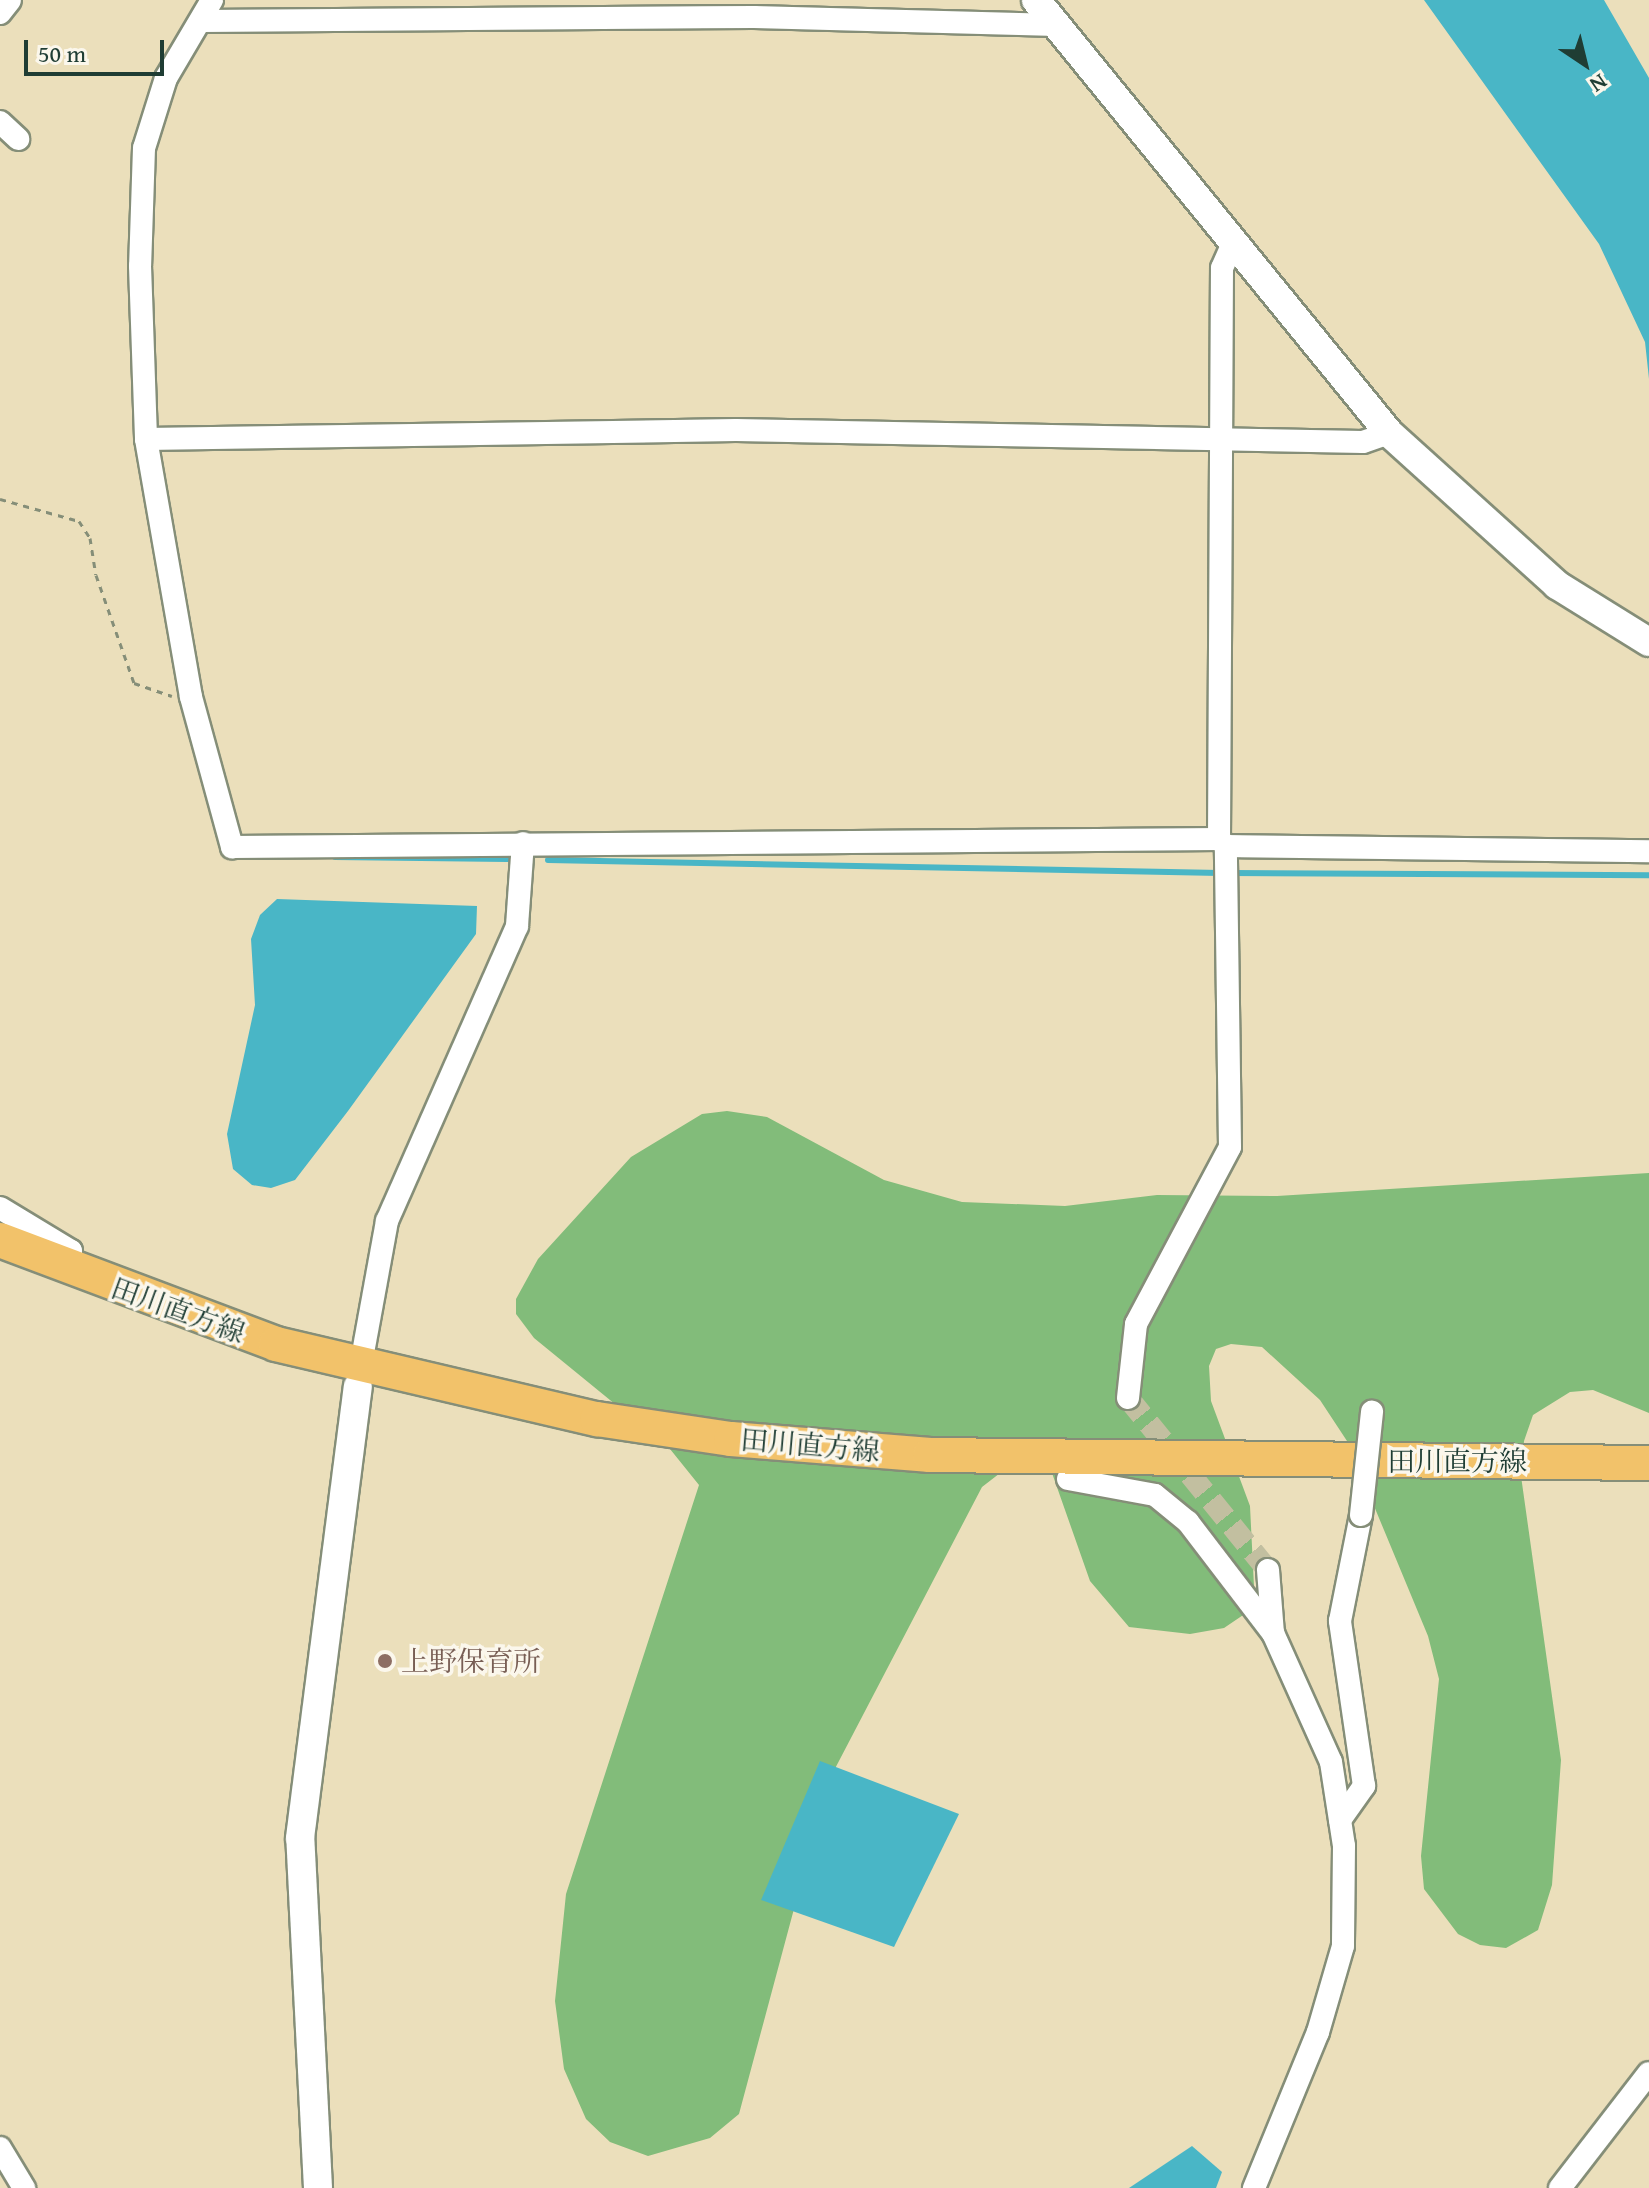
<!DOCTYPE html>
<html>
<head>
<meta charset="utf-8">
<style>
	body { margin:0 }
	#map { position:relative; width:1649px; height:2188px; overflow:hidden; background:#ebdfbb; font-family:"Gentium Book Plus","Noto Serif JP",serif }
	div>[style] { position:absolute }
	.forest>* { inset:0; background:#82bc7a }
	.water>* { inset:0; background:#49b6c6 }
	.stream>* { height:6px; margin:-3px; padding:0 3px; transform-origin:3px; border-radius:3px; background:#49b6c6 }
	.minor-tunnel>* { height:22px; margin-top:-11px; transform-origin:0; background:repeating-linear-gradient(90deg,#c2bfa0 0 22px,transparent 0 33px) }
	.path>* { height:3px; margin-top:-1.5px; transform-origin:0; background:repeating-linear-gradient(90deg,#858e78 0 6px,transparent 0 12px) }
	.roads { filter:drop-shadow(2px 0 #858e78) drop-shadow(-2px 0 #858e78) drop-shadow(0 2px #858e78) drop-shadow(0 -2px #858e78) }
	.minor>* { height:22px; margin:-11px; padding:0 11px; transform-origin:11px; border-radius:11px; background:#fff }
	.tertiary>* { height:28px; margin:-14px; padding:0 14px; transform-origin:14px; border-radius:14px; background:#fff }
	.primary>* { height:34px; margin:-17px; padding:0 17px; transform-origin:17px; border-radius:17px; background:#f2c26a }
	.bridges { filter:drop-shadow(2px 0 #858e78) drop-shadow(-2px 0 #858e78) drop-shadow(0 2px #858e78) drop-shadow(0 -2px #858e78) }
	.minor-bridge>* { height:22px; margin:-11px; padding:0 11px; transform-origin:11px; border-radius:11px; background:#fff }
	.dots>* { width:22px; height:22px; translate:-50% -50%; box-sizing:border-box; border:4px solid #fbf7ec; border-radius:50% }
	span { translate:-50% -50%; white-space:nowrap; text-align:center; line-height:1.15; -webkit-text-stroke:7px #fbf7ec; paint-order:stroke }
	.street-label { font-size:28px; color:#1f3d34 }
	.education-label { font-size:28px; color:#785e54 }
	.left { translate:0 -50%; text-align:left }
	.north { position:absolute; left:1545px; top:24px; width:80px; height:80px; -webkit-text-stroke:6px #fbf7ec; paint-order:stroke; rotate:145deg; font-size:22px; font-weight:700; line-height:32px; text-align:center; color:#1f3d34 }
	.north::after { content:''; display:block; margin:auto; width:28px; height:36px; background:#1f3d34; clip-path:polygon(50% 0,100% 100%,50% 72%,0 100%) }
	.scale { position:absolute; left:24px; top:40px; width:140px; height:36px; box-sizing:border-box; border:4px solid #1f3d34; border-top:0; padding-left:10px; font-size:24px; line-height:28px; white-space:nowrap; color:#1f3d34; -webkit-text-stroke:6px #fbf7ec; paint-order:stroke }
</style>
</head>
<body>
<div id="map">
	<div class="forest">
		<div style="clip-path:polygon(727px 1111px,767px 1117px,884px 1180px,962px 1202px,1065px 1206px,1157px 1195px,1277px 1196px,1649px 1173px,1649px 1413px,1593px 1390px,1570px 1392px,1533px 1415px,1524px 1441px,1521px 1476px,1561px 1760px,1552px 1885px,1538px 1930px,1506px 1948px,1480px 1945px,1458px 1934px,1424px 1889px,1421px 1856px,1439px 1679px,1428px 1636px,1347px 1441px,1320px 1400px,1262px 1347px,1231px 1344px,1216px 1349px,1209px 1366px,1211px 1401px,1250px 1506px,1255px 1607px,1224px 1628px,1190px 1634px,1129px 1627px,1090px 1581px,1052px 1473px,1004px 1470px,982px 1487px,828px 1782px,739px 2114px,710px 2138px,648px 2156px,610px 2142px,586px 2119px,564px 2069px,555px 2001px,566px 1894px,699px 1485px,670px 1449px,534px 1338px,516px 1314px,516px 1299px,538px 1259px,631px 1157px,702px 1114px)"></div>
	</div>
	<div class="water">
		<div style="clip-path:polygon(1424px 0,1604px 0,1649px 78px,1649px 379px,1645px 342px,1599px 244px)"></div>
		<div style="clip-path:polygon(277px 899px,477px 906px,476px 934px,348px 1111px,295px 1180px,271px 1188px,252px 1185px,233px 1169px,227px 1134px,255px 1005px,251px 939px,260px 915px)"></div>
		<div style="clip-path:polygon(820px 1761px,959px 1814px,894px 1947px,761px 1900px)"></div>
		<div style="clip-path:polygon(1192px 2146px,1222px 2172px,1216px 2188px,1129px 2188px)"></div>
	</div>
	<div class="stream">
		<div style="left:335px;top:857px;width:172px;rotate:0.7deg"></div>
		<div style="left:548px;top:860px;width:672px;rotate:1.11deg"></div>
		<div style="left:1231px;top:873px;width:418px;rotate:0.3deg"></div>
	</div>
	<div class="minor-tunnel">
		<div style="left:1128px;top:1398px;width:222px;rotate:50.9deg"></div>
	</div>
	<div class="path">
		<div style="left:0;top:499px;width:82px;rotate:15.6deg"></div>
		<div style="left:79px;top:521px;width:20px;rotate:57deg"></div>
		<div style="left:90px;top:538px;width:37px;rotate:81deg"></div>
		<div style="left:96px;top:575px;width:114px;rotate:70.6deg"></div>
		<div style="left:134px;top:683px;width:40px;rotate:18.9deg"></div>
	</div>
	<div class="roads">
		<div class="minor">
			<div style="left:212px;top:0;width:91px;rotate:120.5deg"></div>
			<div style="left:166px;top:78px;width:73px;rotate:107.4deg"></div>
			<div style="left:144px;top:148px;width:118px;rotate:91.9deg"></div>
			<div style="left:140px;top:266px;width:173px;rotate:88deg"></div>
			<div style="left:146px;top:439px;width:262px;rotate:80.1deg"></div>
			<div style="left:191px;top:697px;width:156px;rotate:74.7deg"></div>
			<div style="left:232px;top:847px;width:987px;rotate:-0.46deg"></div>
			<div style="left:0;top:13px;width:16px;rotate:-52deg"></div>
			<div style="left:202px;top:21px;width:552px;rotate:-0.42deg"></div>
			<div style="left:754px;top:17px;width:303px;rotate:1.5deg"></div>
			<div style="left:0;top:122px;width:25px;rotate:43deg"></div>
			<div style="left:146px;top:439px;width:590px;rotate:-0.87deg"></div>
			<div style="left:736px;top:430px;width:627px;rotate:1.1deg"></div>
			<div style="left:1363px;top:442px;width:28px;rotate:-19deg"></div>
			<div style="left:1226px;top:846px;width:423px;rotate:0.7deg"></div>
			<div style="left:0;top:1208px;width:83px;rotate:31.2deg"></div>
			<div style="left:71px;top:1251px;width:16px;rotate:108deg"></div>
			<div style="left:359px;top:1375px;width:157px;rotate:-79.7deg"></div>
			<div style="left:387px;top:1221px;width:322px;rotate:-66.2deg"></div>
			<div style="left:517px;top:926px;width:83px;rotate:-85.9deg"></div>
			<div style="left:1128px;top:1398px;width:74px;rotate:-83.8deg"></div>
			<div style="left:1136px;top:1324px;width:200px;rotate:-62deg"></div>
			<div style="left:1230px;top:1147px;width:301px;rotate:-90.8deg"></div>
			<div style="left:1226px;top:846px;width:10px;rotate:-135deg"></div>
			<div style="left:1219px;top:839px;width:571px;rotate:-89.7deg"></div>
			<div style="left:1222px;top:268px;width:30px;rotate:-66deg"></div>
			<div style="left:1068px;top:1479px;width:88px;rotate:10.4deg"></div>
			<div style="left:1155px;top:1495px;width:43px;rotate:39.3deg"></div>
			<div style="left:1188px;top:1522px;width:140px;rotate:52.6deg"></div>
			<div style="left:1273px;top:1633px;width:141px;rotate:65.8deg"></div>
			<div style="left:1331px;top:1762px;width:85px;rotate:81.2deg"></div>
			<div style="left:1344px;top:1846px;width:100px;rotate:90.6deg"></div>
			<div style="left:1343px;top:1946px;width:90px;rotate:106.2deg"></div>
			<div style="left:1318px;top:2032px;width:169px;rotate:112.3deg"></div>
			<div style="left:1268px;top:1570px;width:63px;rotate:85.5deg"></div>
			<div style="left:1340px;top:1820px;width:42px;rotate:-54.8deg"></div>
			<div style="left:1364px;top:1786px;width:167px;rotate:-98.3deg"></div>
			<div style="left:1340px;top:1621px;width:108px;rotate:-78.8deg"></div>
			<div style="left:0;top:2148px;width:47px;rotate:59deg"></div>
			<div style="left:1560px;top:2188px;width:145px;rotate:-52.3deg"></div>
		</div>
		<div class="tertiary">
			<div style="left:1036px;top:0;width:559px;rotate:50.81deg"></div>
			<div style="left:1389px;top:433px;width:227px;rotate:42.1deg"></div>
			<div style="left:1557px;top:585px;width:108px;rotate:31.8deg"></div>
			<div style="left:318px;top:2188px;width:350px;rotate:-92.9deg"></div>
			<div style="left:300px;top:1838px;width:455px;rotate:-82.7deg"></div>
		</div>
		<div class="primary">
			<div style="left:0;top:1240px;width:295px;rotate:20.6deg"></div>
			<div style="left:276px;top:1344px;width:330px;rotate:13.2deg"></div>
			<div style="left:597px;top:1419px;width:135px;rotate:8.5deg"></div>
			<div style="left:731px;top:1439px;width:200px;rotate:4.6deg"></div>
			<div style="left:930px;top:1455px;width:719px;rotate:0.64deg"></div>
		</div>
	</div>
	<div class="bridges">
		<div class="minor-bridge">
			<div style="left:1361px;top:1515px;width:104px;rotate:-83.9deg"></div>
		</div>
	</div>
	<div class="dots">
		<div style="left:385px;top:1661px;background:#8d6e63"></div>
	</div>
	<div class="street-label">
		<span style="left:178px;top:1310px;rotate:20deg">田川直方線</span>
		<span style="left:810px;top:1445px;rotate:5deg">田川直方線</span>
		<span style="left:1457px;top:1461px">田川直方線</span>
	</div>
	<div class="education-label">
		<span class="left" style="left:401px;top:1661px">上野保育所</span>
	</div>
	<div class="north">N</div>
	<div class="scale">50 m</div>
</div>
</body>
</html>
